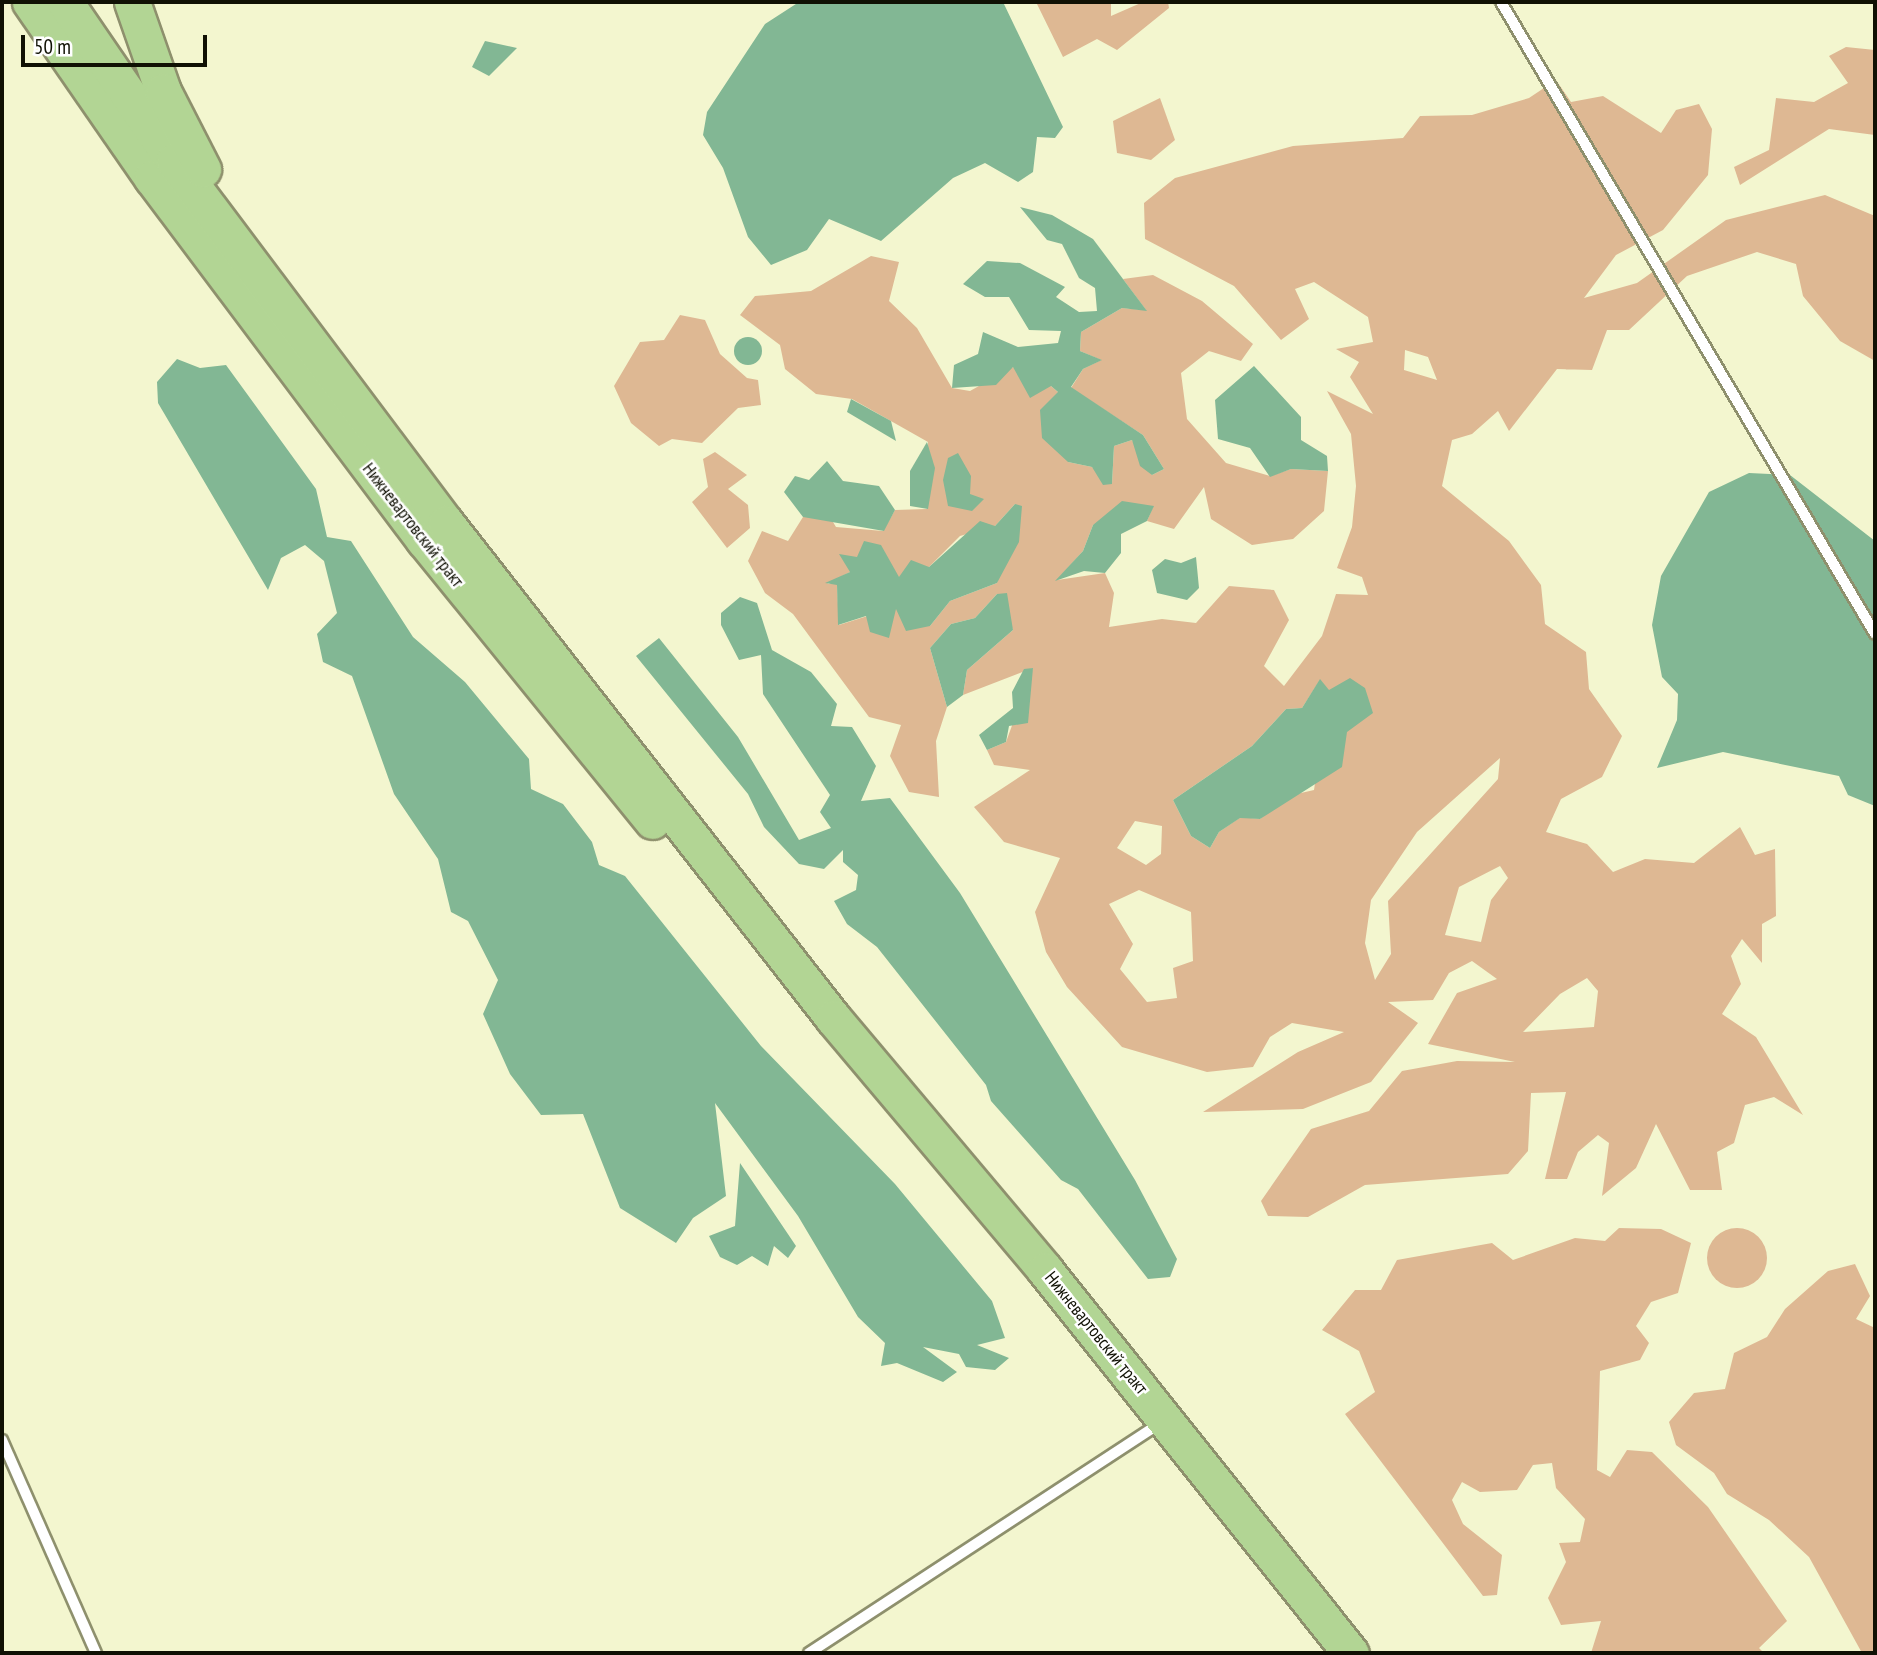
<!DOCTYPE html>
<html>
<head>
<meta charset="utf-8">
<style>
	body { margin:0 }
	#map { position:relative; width:1877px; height:1655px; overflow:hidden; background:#f3f6cf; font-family:"PT Sans Narrow",sans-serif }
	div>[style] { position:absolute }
	.green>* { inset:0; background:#deb893 }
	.round { border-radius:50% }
	.water>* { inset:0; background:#82b794 }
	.roads { filter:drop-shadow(2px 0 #8e906d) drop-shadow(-2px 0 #8e906d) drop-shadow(0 2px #8e906d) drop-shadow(0 -2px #8e906d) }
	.service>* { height:10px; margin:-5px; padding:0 5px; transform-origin:5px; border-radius:5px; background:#fff }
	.primary>* { height:35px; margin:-17.5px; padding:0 17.5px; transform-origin:17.5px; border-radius:17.5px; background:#b2d594 }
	span { translate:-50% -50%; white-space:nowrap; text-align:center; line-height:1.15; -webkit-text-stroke:5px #fff; paint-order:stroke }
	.street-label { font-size:18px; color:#101104 }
	.frame { position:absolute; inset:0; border:4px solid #101104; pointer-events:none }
	.scale { position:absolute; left:21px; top:35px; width:186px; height:32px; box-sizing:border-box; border:4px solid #101104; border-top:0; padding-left:9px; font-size:21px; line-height:24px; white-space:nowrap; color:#101104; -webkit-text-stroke:5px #fff; paint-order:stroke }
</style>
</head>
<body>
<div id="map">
	<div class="green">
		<div style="clip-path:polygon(1036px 2px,1111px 2px,1111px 16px,1143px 2px,1168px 2px,1169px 8px,1117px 50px,1097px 39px,1063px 57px)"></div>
		<div style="clip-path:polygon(1846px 47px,1875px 50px,1875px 135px,1829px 129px,1740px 185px,1734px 167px,1769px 150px,1776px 98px,1814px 102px,1848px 83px,1829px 56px)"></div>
		<div style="clip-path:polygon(evenodd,1556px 80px,1571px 102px,1603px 96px,1661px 133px,1676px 110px,1699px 104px,1712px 129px,1708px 175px,1663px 230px,1616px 255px,1584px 298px,1637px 283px,1726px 220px,1825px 195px,1875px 216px,1875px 361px,1840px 341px,1803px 296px,1796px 264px,1757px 252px,1687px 276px,1629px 330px,1607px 330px,1592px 370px,1557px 369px,1509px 431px,1498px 411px,1472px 434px,1452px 440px,1442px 486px,1509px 541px,1541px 585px,1545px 624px,1586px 652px,1589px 689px,1622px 736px,1602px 777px,1561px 799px,1546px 832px,1587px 844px,1613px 872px,1645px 859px,1694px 863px,1740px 827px,1755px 855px,1775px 849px,1776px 916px,1762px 924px,1762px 963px,1742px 939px,1731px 956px,1741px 984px,1722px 1014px,1756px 1037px,1803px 1115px,1774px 1097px,1745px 1105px,1734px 1143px,1717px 1152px,1722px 1190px,1690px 1190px,1656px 1124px,1636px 1168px,1602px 1196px,1609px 1143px,1598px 1135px,1578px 1152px,1567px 1179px,1545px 1179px,1566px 1092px,1531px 1093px,1528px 1151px,1508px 1174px,1365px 1185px,1308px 1217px,1268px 1216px,1261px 1201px,1311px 1129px,1369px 1111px,1402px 1071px,1457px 1061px,1515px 1062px,1428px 1044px,1457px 993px,1497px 979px,1472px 961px,1449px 973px,1433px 1000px,1388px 1002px,1418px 1023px,1371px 1082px,1303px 1109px,1203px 1112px,1298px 1052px,1344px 1032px,1292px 1023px,1270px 1037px,1253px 1067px,1207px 1072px,1122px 1047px,1067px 987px,1046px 952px,1035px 912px,1060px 858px,1004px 842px,974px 807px,1030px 770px,994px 765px,987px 750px,1006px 742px,1033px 668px,963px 695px,967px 670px,1013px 630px,997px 594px,975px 618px,951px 624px,930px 648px,947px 707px,936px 741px,939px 797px,909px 792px,890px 756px,901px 725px,869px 717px,793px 614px,765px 593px,748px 561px,762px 531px,788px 541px,803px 517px,830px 517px,836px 527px,883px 531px,895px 510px,927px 509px,928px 442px,852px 399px,816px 394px,785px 369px,780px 345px,740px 315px,755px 296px,811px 291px,871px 256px,899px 262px,889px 301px,917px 328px,952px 388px,970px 391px,1013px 367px,1051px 386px,1059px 393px,1068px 462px,1092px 467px,1112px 484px,1114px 446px,1132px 440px,1152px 475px,1164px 469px,1143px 435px,1071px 388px,1083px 369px,1101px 360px,1080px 351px,1081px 332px,1122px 308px,1146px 310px,1123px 279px,1153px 275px,1202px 301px,1253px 344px,1241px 361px,1209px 351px,1181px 373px,1187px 419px,1226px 463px,1270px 476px,1291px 469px,1328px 471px,1324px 511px,1293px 539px,1252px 545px,1211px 519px,1204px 487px,1174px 529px,1147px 521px,1153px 507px,1093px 525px,1083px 551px,1057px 580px,1105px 573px,1114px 593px,1109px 627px,1162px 619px,1196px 623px,1229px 586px,1274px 590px,1289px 620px,1264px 666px,1284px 686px,1322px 636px,1336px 594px,1368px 595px,1362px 577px,1337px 568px,1352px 527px,1356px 486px,1351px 434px,1327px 391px,1373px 414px,1350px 377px,1359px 362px,1336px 349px,1373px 342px,1368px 317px,1314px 282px,1295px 289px,1309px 319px,1281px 340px,1234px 286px,1145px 239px,1144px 203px,1175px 178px,1293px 146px,1403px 138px,1420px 116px,1472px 115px,1529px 98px,1556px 80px,1405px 350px,1428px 357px,1437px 380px,1404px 370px,1405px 350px,1556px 80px,1015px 504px,997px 583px,950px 601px,930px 626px,896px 607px,839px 625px,837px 584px,827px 584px,850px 572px,857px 557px,899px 578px,929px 567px,960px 536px,995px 526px,1015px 504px,1556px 80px,1320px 680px,1329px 691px,1314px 790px,1288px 796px,1260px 819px,1241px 817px,1219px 832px,1210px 848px,1191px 836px,1173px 800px,1252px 746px,1286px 709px,1302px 708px,1320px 680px,1556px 80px,1500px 758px,1498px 779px,1388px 901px,1391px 954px,1375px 980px,1365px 943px,1371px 900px,1417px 832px,1500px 758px,1556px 80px,1135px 821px,1162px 826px,1161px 854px,1146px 865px,1117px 848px,1135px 821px,1556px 80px,1500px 866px,1508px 878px,1491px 900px,1481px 942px,1445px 935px,1459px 887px,1500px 866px,1556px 80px,1139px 890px,1191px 912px,1193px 961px,1173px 968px,1177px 998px,1147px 1002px,1120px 969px,1133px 944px,1109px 904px,1139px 890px,1556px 80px,1587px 978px,1598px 991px,1594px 1027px,1523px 1032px,1560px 994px,1587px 978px)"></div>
		<div style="clip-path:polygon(1160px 98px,1175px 140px,1151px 160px,1117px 153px,1113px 121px)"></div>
		<div style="clip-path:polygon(680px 315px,705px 320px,720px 354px,747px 378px,758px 380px,761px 405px,738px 408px,702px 443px,672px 439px,659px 446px,631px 423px,614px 386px,640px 342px,664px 340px)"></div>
		<div style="clip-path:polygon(715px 452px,747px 475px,728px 489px,748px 505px,750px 528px,727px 548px,692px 502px,708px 487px,703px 459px)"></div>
		<div style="clip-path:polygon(1619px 1228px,1661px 1229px,1691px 1243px,1678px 1293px,1651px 1302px,1636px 1326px,1649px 1343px,1640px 1360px,1600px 1371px,1597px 1470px,1610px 1477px,1627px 1450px,1652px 1452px,1708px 1507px,1787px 1621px,1759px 1648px,1764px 1653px,1591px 1653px,1601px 1621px,1561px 1625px,1548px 1598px,1566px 1562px,1559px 1543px,1580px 1542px,1585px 1519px,1556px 1488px,1552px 1463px,1533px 1465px,1517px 1490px,1480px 1492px,1462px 1482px,1452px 1500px,1463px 1524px,1502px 1555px,1497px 1595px,1483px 1596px,1345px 1414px,1375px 1392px,1359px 1351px,1322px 1330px,1355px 1290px,1381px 1290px,1397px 1260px,1492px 1243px,1513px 1260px,1575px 1238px,1605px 1241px)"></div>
		<div class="round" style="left:1707px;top:1228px;width:60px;height:60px"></div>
		<div style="clip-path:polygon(1855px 1264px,1870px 1296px,1856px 1319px,1875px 1328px,1875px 1653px,1862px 1653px,1809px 1557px,1769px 1520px,1727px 1494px,1714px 1473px,1676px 1445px,1669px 1422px,1694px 1393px,1725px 1389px,1734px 1353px,1767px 1337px,1785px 1309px,1828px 1271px)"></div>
	</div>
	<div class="water">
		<div style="clip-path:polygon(799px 2px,1003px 2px,1063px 127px,1055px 138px,1037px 137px,1033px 172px,1018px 182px,985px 163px,953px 178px,881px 241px,829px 219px,807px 250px,771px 265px,748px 237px,723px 168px,703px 135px,707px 112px,765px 24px)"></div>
		<div style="clip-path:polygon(485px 41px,517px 48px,489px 76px,472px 67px)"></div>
		<div style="clip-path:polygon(1020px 207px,1052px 215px,1093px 239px,1147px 311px,1122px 308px,1081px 332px,1080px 351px,1102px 360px,1083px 369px,1071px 387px,1143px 435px,1164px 469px,1152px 475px,1140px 466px,1132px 440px,1114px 446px,1112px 484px,1103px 485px,1092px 467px,1068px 462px,1042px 438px,1040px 410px,1058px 392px,1051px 386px,1030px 398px,1013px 367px,996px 385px,952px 388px,954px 365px,978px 354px,983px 332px,1018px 347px,1058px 343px,1061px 331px,1029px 330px,1009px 297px,985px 297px,963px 284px,987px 261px,1020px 263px,1065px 287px,1056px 297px,1079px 312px,1097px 311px,1095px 288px,1079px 278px,1062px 244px,1047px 240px)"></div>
		<div class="round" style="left:734px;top:337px;width:28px;height:28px"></div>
		<div style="clip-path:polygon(177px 359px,200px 368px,226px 365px,316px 489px,327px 537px,351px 541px,413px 637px,465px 682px,529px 759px,531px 789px,563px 804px,592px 842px,599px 865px,625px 876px,761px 1046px,895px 1184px,992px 1301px,1005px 1338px,977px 1345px,1009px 1358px,995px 1370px,966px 1367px,959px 1354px,923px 1347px,957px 1372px,943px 1382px,897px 1363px,881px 1366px,885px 1343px,858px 1317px,798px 1216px,715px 1103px,726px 1196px,693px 1218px,676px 1243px,620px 1208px,583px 1114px,541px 1115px,510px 1074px,483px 1014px,498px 980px,468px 921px,451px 912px,438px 859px,394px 794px,352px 676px,323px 662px,317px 634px,337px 613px,324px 561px,305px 545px,281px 558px,268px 590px,158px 403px,157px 382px)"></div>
		<div style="clip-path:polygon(1254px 366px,1301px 417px,1301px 440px,1327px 456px,1328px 471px,1291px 469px,1270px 477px,1250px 448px,1218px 439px,1215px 400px)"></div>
		<div style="clip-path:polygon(851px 399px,891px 421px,896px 441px,847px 412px)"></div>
		<div style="clip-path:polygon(927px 442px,935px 468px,928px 509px,910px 506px,910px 471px)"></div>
		<div style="clip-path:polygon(958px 453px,971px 476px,970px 494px,984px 499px,972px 511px,948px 506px,943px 480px,948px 458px)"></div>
		<div style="clip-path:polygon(827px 461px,843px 481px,879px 486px,895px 510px,884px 531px,803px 517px,784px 492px,795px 476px,809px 480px)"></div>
		<div style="clip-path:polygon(1749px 473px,1790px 475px,1875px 541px,1875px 806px,1848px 795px,1839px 776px,1723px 752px,1657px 768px,1677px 720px,1678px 694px,1662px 677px,1652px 625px,1661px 576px,1709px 492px)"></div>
		<div style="clip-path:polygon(1122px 501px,1154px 506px,1147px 521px,1121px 534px,1121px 553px,1105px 573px,1084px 571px,1055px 581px,1083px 551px,1093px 525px)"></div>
		<div style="clip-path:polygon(1015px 504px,1022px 506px,1019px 542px,997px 583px,950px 601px,930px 626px,906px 631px,896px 609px,889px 638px,870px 632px,866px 616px,838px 625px,837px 585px,825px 583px,850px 572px,839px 554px,857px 557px,864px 541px,881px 545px,899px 577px,911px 560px,929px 567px,980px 521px,995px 526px)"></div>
		<div style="clip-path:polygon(1196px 557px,1199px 588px,1187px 600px,1157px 593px,1152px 570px,1165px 559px,1181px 563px)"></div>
		<div style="clip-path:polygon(1007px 593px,1013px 630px,967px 670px,963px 695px,947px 707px,930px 648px,951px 624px,975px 618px,997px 594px)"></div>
		<div style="clip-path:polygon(740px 597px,757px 603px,772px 650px,811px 672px,837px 704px,831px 726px,852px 727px,876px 766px,861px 801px,890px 798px,960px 893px,1135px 1180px,1177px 1259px,1170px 1277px,1148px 1279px,1078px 1189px,1061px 1180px,991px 1101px,986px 1085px,877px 947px,847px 924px,834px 901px,856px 890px,858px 875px,843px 862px,843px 850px,824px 869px,799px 864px,764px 827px,748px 794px,636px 656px,659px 638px,738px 737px,799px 840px,831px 828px,820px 812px,830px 795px,763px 694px,761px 655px,739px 660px,721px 625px,721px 613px)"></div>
		<div style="clip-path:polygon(1033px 668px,1028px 723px,1009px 726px,1006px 742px,987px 750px,979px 735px,1013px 708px,1012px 692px,1024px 669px)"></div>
		<div style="clip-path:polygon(1350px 678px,1365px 688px,1373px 713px,1347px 732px,1342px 767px,1260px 819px,1240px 818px,1219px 832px,1210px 848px,1191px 836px,1173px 800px,1252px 746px,1286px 709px,1302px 708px,1320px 679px,1329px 690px)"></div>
		<div style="clip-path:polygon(740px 1163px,796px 1246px,788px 1258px,774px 1246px,768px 1266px,752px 1256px,737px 1265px,720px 1257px,709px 1236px,735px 1226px)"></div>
	</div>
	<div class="roads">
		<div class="service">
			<div style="left:1501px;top:2px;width:734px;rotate:59.38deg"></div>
			<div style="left:2px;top:1440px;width:233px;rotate:66.2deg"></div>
			<div style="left:809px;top:1653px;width:420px;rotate:-33.2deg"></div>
		</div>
		<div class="primary">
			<div style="left:30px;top:2px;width:214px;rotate:55.3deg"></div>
			<div style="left:152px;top:178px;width:453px;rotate:53.1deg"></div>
			<div style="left:424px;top:540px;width:362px;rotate:50.9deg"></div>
			<div style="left:65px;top:2px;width:193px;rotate:55.6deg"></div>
			<div style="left:174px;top:161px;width:453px;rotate:53.1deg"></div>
			<div style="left:446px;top:523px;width:628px;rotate:51.98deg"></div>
			<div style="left:833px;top:1018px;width:329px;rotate:49.9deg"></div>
			<div style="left:1045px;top:1270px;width:490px;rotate:51.4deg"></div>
			<div style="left:132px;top:2px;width:94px;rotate:70.8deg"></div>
			<div style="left:163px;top:91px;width:88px;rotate:62.9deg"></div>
		</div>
	</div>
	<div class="street-label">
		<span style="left:413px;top:525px;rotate:52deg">Нижневартовский тракт</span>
		<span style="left:1096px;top:1333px;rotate:51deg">Нижневартовский тракт</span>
	</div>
	<div class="frame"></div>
	<div class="scale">50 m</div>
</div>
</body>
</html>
